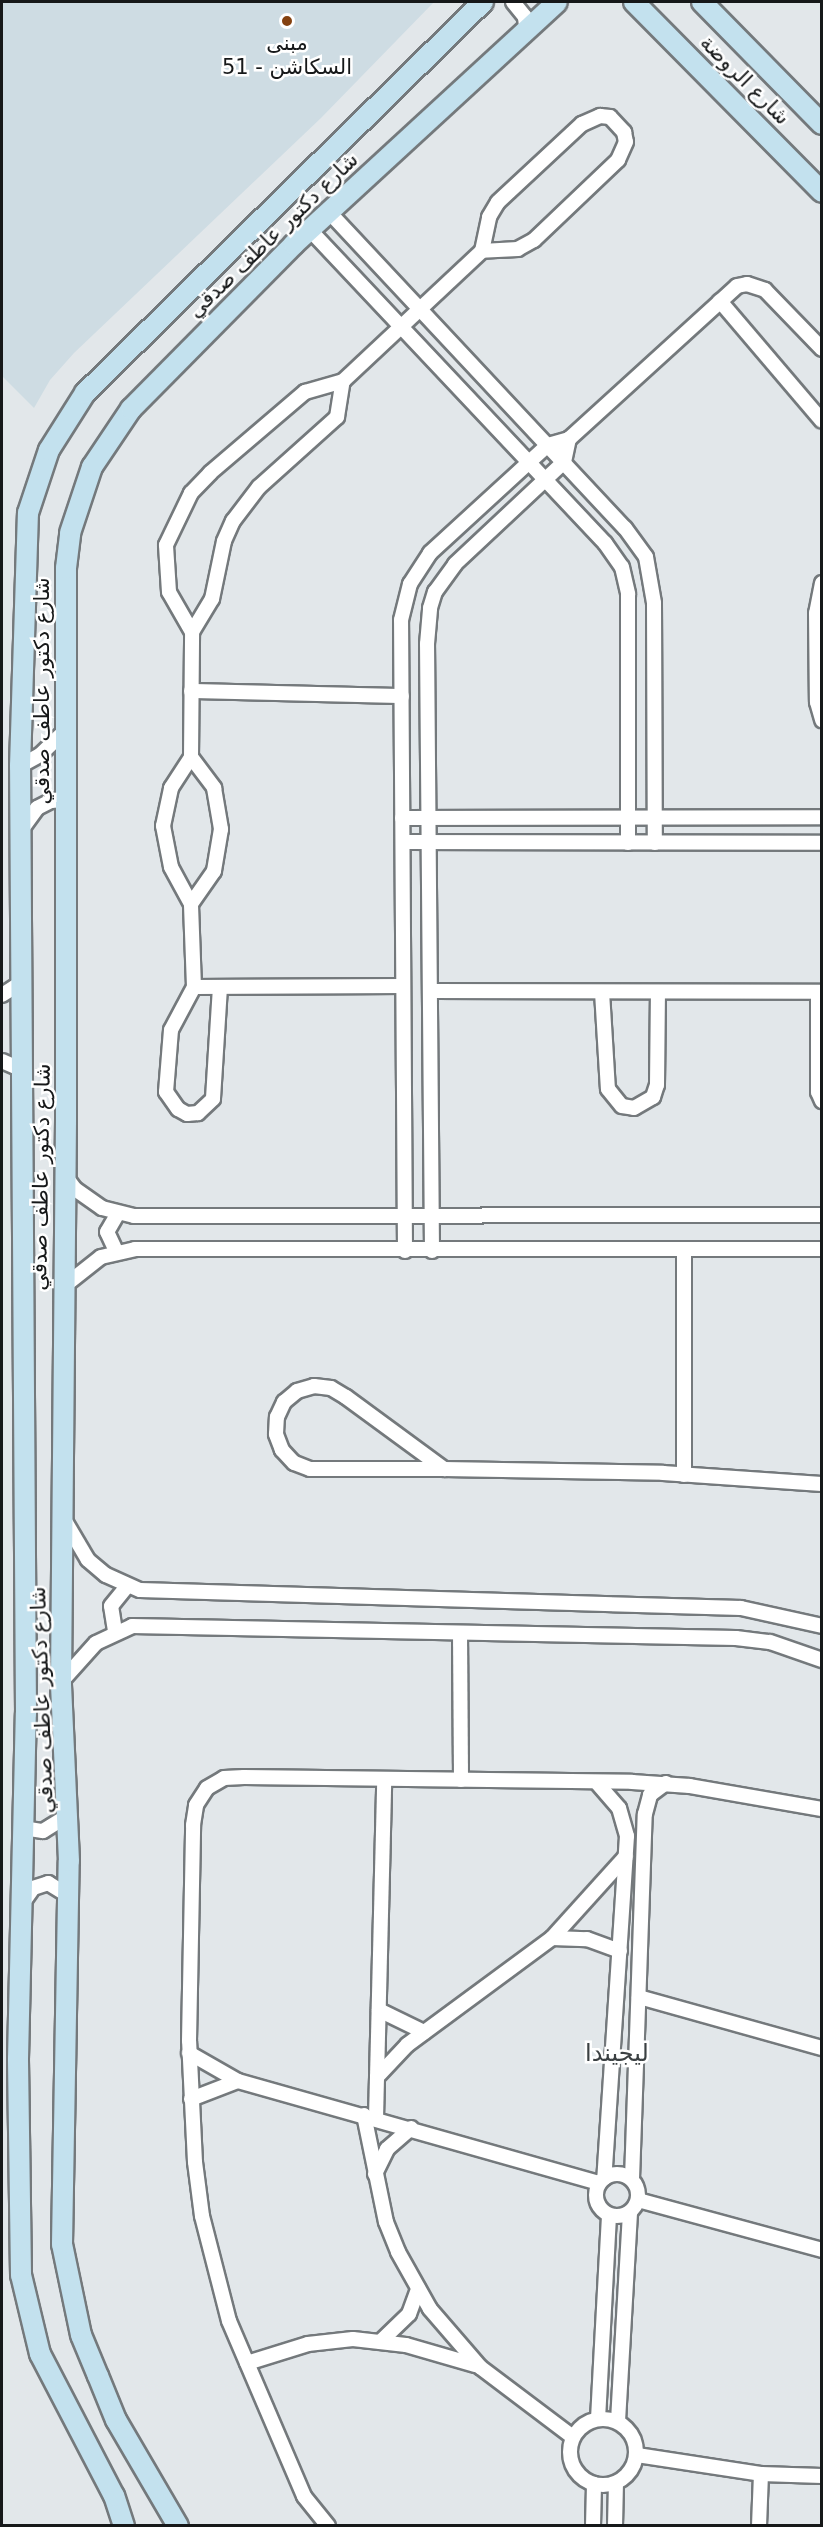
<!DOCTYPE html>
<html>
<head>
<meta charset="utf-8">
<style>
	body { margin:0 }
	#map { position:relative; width:823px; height:2527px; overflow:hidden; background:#e2e7ea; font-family:"DejaVu Sans",Cairo,sans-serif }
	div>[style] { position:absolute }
	.built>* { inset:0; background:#cedce3 }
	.roads { filter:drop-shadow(2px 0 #74797c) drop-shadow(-2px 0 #74797c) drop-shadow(0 2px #74797c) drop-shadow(0 -2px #74797c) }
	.street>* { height:14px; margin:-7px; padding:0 7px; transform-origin:7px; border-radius:7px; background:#fff }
	.street>.ring { margin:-7px; padding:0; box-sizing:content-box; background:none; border:14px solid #fff; border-radius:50% }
	.secondary>* { height:20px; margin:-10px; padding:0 10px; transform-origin:10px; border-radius:10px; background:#c3e1ee }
	.dots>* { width:16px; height:16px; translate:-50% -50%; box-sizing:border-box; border:3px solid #fff; border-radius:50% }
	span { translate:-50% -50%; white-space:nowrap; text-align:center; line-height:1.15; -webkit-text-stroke:5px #fff; paint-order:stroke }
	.poi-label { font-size:21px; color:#161819 }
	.street-label { font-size:21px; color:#161819 }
	.quarter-label { font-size:24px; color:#3b4042 }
	.frame { position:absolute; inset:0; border:3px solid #161819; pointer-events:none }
</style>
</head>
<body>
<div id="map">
	<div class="built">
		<div style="clip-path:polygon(2px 2px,434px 2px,321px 118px,74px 353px,50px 380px,34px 408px,2px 376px)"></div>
	</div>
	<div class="roads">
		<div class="street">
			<div style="left:513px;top:2px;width:19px;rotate:51deg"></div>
			<div style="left:525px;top:17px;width:10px;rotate:84deg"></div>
			<div style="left:600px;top:116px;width:10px;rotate:6deg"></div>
			<div style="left:610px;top:117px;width:21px;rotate:47deg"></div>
			<div style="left:624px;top:132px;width:10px;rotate:79deg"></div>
			<div style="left:626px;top:142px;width:20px;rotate:114deg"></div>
			<div style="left:618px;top:160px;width:116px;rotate:136.4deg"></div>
			<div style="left:534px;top:240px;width:18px;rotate:151deg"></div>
			<div style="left:518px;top:249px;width:36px;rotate:177deg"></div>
			<div style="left:482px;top:251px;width:35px;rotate:-78deg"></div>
			<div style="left:489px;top:217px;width:17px;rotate:-59deg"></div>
			<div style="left:498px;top:202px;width:115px;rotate:-42.9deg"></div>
			<div style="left:582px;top:124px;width:20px;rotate:-24deg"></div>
			<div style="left:329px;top:212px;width:433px;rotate:46.9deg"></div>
			<div style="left:625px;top:528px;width:36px;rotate:54deg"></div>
			<div style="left:646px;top:557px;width:47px;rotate:80.1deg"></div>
			<div style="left:654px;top:603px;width:240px;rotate:89.8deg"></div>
			<div style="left:310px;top:230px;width:430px;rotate:46.7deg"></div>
			<div style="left:605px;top:543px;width:29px;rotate:55deg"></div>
			<div style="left:622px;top:567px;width:28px;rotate:77deg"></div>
			<div style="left:628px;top:594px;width:249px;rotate:90deg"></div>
			<div style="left:720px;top:301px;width:157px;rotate:49.6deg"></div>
			<div style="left:822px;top:583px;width:31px;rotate:101deg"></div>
			<div style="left:816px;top:613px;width:89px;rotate:89.4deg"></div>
			<div style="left:817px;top:702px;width:19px;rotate:74deg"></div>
			<div style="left:192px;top:632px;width:39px;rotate:-59deg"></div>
			<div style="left:212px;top:599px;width:59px;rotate:-78.3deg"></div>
			<div style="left:224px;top:541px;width:22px;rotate:-66deg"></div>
			<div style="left:233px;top:521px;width:43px;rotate:-52.6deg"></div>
			<div style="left:259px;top:487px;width:105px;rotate:-41.9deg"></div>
			<div style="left:337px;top:417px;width:36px;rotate:-81deg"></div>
			<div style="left:191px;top:691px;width:211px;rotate:1.4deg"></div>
			<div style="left:191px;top:757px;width:39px;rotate:53deg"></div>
			<div style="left:214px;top:788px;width:42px;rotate:80.3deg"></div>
			<div style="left:221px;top:829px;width:43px;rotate:99.5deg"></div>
			<div style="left:214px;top:871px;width:40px;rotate:124.9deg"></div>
			<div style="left:20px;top:766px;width:23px;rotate:-29deg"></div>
			<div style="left:40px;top:755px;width:37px;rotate:-44deg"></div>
			<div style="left:402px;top:818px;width:420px;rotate:-0.1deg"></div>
			<div style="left:22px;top:829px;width:26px;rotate:-54deg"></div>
			<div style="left:37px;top:808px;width:16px;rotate:-27deg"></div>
			<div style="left:51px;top:801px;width:16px;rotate:-4deg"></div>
			<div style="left:403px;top:842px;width:419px;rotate:0.1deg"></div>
			<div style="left:194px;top:987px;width:209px;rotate:-0.3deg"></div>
			<div style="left:220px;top:987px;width:112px;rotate:93.6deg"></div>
			<div style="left:213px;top:1099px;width:21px;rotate:137deg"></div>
			<div style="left:198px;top:1113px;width:11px;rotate:175deg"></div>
			<div style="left:187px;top:1114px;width:10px;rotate:-151deg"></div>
			<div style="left:178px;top:1109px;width:21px;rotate:-125deg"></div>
			<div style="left:166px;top:1092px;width:62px;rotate:-85.4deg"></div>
			<div style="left:171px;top:1030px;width:49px;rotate:-61.9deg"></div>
			<div style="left:194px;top:987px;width:83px;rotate:-92.1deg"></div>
			<div style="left:191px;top:904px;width:42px;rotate:-118.4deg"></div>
			<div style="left:171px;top:867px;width:42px;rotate:-101deg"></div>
			<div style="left:163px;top:826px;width:39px;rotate:-78deg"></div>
			<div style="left:171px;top:788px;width:37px;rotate:-57deg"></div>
			<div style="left:191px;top:757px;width:125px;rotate:-89.5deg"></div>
			<div style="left:192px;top:632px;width:46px;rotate:-119.9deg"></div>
			<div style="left:169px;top:592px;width:47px;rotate:-93.7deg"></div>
			<div style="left:166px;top:545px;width:58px;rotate:-64.3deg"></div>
			<div style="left:191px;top:493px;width:28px;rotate:-46deg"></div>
			<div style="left:210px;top:473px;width:125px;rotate:-40.5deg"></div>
			<div style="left:305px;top:392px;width:40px;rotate:-16deg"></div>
			<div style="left:343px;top:381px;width:190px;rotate:-43.1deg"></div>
			<div style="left:430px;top:991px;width:392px;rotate:0.1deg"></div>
			<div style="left:602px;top:992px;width:97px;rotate:86.5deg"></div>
			<div style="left:608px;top:1089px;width:22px;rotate:51deg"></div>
			<div style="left:622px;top:1106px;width:12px;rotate:9deg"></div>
			<div style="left:634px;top:1108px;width:22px;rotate:-30deg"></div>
			<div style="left:653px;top:1097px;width:13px;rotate:-72deg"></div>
			<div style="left:657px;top:1085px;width:93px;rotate:-89.4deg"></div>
			<div style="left:818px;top:992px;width:100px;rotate:90deg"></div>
			<div style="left:818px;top:1092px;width:10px;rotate:66deg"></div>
			<div style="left:2px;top:995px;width:20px;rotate:-33deg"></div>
			<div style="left:2px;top:1061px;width:22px;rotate:24deg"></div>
			<div style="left:64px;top:1174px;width:19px;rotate:54deg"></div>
			<div style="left:75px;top:1189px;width:33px;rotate:35deg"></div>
			<div style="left:102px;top:1208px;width:33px;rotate:14deg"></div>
			<div style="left:134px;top:1216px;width:688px;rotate:-0.08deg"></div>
			<div style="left:684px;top:1249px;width:226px;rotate:90deg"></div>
			<div style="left:116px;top:1251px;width:21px;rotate:-115deg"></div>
			<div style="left:107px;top:1232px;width:22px;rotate:-60deg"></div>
			<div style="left:405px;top:1251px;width:631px;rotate:-90.36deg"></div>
			<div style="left:401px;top:620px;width:37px;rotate:-76deg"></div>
			<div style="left:410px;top:584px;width:37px;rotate:-57deg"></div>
			<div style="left:430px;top:553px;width:160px;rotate:-42.5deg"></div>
			<div style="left:548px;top:445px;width:22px;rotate:-16deg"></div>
			<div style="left:569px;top:439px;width:227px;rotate:-42.3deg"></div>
			<div style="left:737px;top:286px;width:10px;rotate:-11deg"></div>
			<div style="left:747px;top:284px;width:19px;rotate:18deg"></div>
			<div style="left:765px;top:290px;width:82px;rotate:46deg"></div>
			<div style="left:432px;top:1251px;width:607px;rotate:-90.47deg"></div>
			<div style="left:427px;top:644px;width:36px;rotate:-85deg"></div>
			<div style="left:430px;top:608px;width:17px;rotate:-73deg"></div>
			<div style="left:435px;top:592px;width:34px;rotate:-54deg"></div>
			<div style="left:455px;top:564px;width:149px;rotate:-43.1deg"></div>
			<div style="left:564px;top:462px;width:24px;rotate:-78deg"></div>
			<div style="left:63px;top:1287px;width:48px;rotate:-38.3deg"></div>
			<div style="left:101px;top:1257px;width:35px;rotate:-13deg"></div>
			<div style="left:135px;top:1249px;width:687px"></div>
			<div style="left:314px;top:1386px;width:17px;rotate:7deg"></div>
			<div style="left:331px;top:1388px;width:17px;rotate:31deg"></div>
			<div style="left:346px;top:1397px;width:122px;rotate:36.3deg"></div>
			<div style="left:444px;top:1469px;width:134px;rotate:180deg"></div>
			<div style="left:310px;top:1469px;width:17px;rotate:-159deg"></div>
			<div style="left:294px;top:1463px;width:18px;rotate:-133deg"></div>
			<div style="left:282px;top:1450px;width:17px;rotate:-111deg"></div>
			<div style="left:276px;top:1434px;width:17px;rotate:-87deg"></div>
			<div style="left:277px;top:1417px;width:17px;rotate:-65deg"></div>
			<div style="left:284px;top:1402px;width:17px;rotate:-40deg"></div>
			<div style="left:297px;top:1391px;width:18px;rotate:-16deg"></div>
			<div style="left:444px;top:1469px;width:219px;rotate:1deg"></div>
			<div style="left:663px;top:1473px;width:159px;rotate:4deg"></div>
			<div style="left:65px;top:1521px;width:45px;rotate:59.5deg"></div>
			<div style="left:88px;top:1560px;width:23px;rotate:40deg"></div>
			<div style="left:106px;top:1575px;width:37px;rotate:24deg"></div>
			<div style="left:140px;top:1590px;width:601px;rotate:1.72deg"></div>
			<div style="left:741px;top:1608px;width:83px;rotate:12.5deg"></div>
			<div style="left:115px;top:1631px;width:25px;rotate:-99deg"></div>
			<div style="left:111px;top:1606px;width:26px;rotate:-51deg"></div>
			<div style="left:460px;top:1633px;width:147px;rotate:89.6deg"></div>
			<div style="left:61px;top:1682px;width:52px;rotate:-48.1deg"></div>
			<div style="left:96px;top:1643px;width:40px;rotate:-25deg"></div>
			<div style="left:132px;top:1626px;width:604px;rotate:1.14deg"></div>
			<div style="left:736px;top:1638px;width:34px;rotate:7deg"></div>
			<div style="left:770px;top:1642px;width:55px;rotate:19.1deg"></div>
			<div style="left:598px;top:1784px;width:32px;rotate:49deg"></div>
			<div style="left:619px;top:1808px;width:29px;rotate:74deg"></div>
			<div style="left:627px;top:1836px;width:343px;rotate:93.8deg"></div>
			<div style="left:23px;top:1828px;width:20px;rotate:9deg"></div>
			<div style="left:43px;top:1831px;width:31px;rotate:-32deg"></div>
			<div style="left:24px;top:1901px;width:16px;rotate:-55deg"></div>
			<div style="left:33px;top:1888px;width:16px;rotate:-18deg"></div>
			<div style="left:48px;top:1883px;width:22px;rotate:32deg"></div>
			<div style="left:552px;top:1938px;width:35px;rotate:2deg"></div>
			<div style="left:587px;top:1939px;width:35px;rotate:20deg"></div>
			<div style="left:639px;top:1997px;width:190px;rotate:15.6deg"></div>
			<div style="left:379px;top:2010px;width:50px;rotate:26.1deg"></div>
			<div style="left:189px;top:2053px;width:56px;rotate:29.7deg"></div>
			<div style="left:238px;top:2081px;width:375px;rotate:15.8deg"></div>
			<div style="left:377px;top:2077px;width:44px;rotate:-46.8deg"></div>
			<div style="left:407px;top:2045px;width:180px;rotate:-36.4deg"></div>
			<div style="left:552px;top:1938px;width:110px;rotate:-47.9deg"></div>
			<div style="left:191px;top:2099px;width:50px;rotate:-21deg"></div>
			<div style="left:364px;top:2115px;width:109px;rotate:78.4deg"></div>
			<div style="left:386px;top:2222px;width:32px;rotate:68deg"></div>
			<div style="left:398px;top:2252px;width:65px;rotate:60.7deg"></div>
			<div style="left:430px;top:2309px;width:77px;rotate:49.2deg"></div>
			<div style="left:480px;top:2367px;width:116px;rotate:37deg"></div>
			<div style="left:376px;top:2118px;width:339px;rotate:-88.6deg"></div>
			<div class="ring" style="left:596px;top:2174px;width:28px;height:28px"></div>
			<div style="left:375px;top:2174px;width:28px;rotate:-64deg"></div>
			<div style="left:387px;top:2149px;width:32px;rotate:-41deg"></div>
			<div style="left:632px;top:2179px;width:365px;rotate:-88deg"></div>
			<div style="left:645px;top:1814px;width:20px;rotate:-75deg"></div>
			<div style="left:650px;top:1795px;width:20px;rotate:-37deg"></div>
			<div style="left:638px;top:2200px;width:191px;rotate:15.2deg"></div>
			<div style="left:380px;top:2342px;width:40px;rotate:-44deg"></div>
			<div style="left:409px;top:2314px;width:27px;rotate:-70deg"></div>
			<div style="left:247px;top:2363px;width:64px;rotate:-17.3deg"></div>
			<div style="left:308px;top:2344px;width:45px;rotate:-6.3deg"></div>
			<div style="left:353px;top:2339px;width:53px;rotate:6.5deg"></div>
			<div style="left:406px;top:2345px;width:72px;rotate:16.2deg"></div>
			<div class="ring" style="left:570px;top:2419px;width:52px;height:52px"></div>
			<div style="left:598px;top:2419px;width:204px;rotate:-86.9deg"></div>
			<div style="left:618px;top:2421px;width:209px;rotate:-86.7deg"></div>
			<div style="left:637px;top:2455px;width:125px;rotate:8.7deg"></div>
			<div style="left:761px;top:2474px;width:61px;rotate:1.9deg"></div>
			<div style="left:328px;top:2526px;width:38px;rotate:-129deg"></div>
			<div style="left:304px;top:2496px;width:190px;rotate:-113.2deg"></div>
			<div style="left:229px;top:2321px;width:108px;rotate:-104.4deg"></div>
			<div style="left:202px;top:2216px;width:54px;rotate:-97.4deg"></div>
			<div style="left:195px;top:2162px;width:121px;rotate:-92.8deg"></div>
			<div style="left:189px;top:2041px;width:216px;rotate:-88.9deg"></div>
			<div style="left:193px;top:1825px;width:20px;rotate:-81deg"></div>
			<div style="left:196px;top:1805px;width:20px;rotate:-57deg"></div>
			<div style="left:207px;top:1788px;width:20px;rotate:-30deg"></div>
			<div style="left:224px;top:1778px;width:20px;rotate:-3deg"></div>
			<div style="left:244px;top:1777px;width:388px;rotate:0.7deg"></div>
			<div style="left:632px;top:1782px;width:58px;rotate:3.9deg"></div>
			<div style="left:690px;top:1786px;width:134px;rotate:9.9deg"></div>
			<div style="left:593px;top:2526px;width:42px;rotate:-88.6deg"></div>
			<div style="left:615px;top:2526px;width:43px;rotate:-88.7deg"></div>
			<div style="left:759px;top:2526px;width:52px;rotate:-87.8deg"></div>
		</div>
		<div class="secondary">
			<div style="left:634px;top:2px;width:267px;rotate:45.3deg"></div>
			<div style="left:702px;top:2px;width:171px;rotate:45.5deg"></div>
			<div style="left:124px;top:2526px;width:32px;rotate:-108deg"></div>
			<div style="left:114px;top:2496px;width:160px;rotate:-117.5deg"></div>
			<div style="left:40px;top:2354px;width:81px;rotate:-103.5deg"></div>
			<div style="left:21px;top:2275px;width:216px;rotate:-90.8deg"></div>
			<div style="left:18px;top:2059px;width:346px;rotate:-88.7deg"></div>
			<div style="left:26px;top:1713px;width:947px;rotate:-90.36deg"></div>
			<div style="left:20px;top:766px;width:253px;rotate:-88.2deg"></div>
			<div style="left:28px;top:513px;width:66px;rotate:-71.6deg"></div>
			<div style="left:49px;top:450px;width:67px;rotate:-57.7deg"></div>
			<div style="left:85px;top:393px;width:558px;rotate:-44.49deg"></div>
			<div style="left:178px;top:2526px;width:123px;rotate:-120.3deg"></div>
			<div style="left:116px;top:2420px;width:48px;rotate:-112.2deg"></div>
			<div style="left:98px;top:2376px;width:44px;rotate:-112.5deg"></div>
			<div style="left:81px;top:2335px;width:93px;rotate:-101.8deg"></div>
			<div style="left:62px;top:2244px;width:383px;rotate:-89deg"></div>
			<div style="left:69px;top:1861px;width:179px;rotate:-92.6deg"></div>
			<div style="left:61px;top:1682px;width:561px;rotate:-89.49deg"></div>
			<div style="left:66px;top:1121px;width:553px;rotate:-90deg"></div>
			<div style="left:66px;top:568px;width:35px;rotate:-83deg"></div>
			<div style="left:70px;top:533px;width:70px;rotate:-71.6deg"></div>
			<div style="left:92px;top:467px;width:70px;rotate:-56.1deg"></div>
			<div style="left:131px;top:409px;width:232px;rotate:-45.3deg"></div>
			<div style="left:294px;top:244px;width:357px;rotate:-42.6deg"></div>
		</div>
	</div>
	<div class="dots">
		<div style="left:287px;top:21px;background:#844110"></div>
	</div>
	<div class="poi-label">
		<span style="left:287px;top:55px">مبنى<br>السكاشن - 51</span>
	</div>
	<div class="street-label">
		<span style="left:745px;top:80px;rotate:45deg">شارع الروضة</span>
		<span style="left:273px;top:235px;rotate:-44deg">شارع دكتور عاطف صدقي</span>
		<span style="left:42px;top:691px;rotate:-90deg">شارع دكتور عاطف صدقي</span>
		<span style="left:41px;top:1177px;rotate:-89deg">شارع دكتور عاطف صدقي</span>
		<span style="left:42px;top:1700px;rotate:-92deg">شارع دكتور عاطف صدقي</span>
	</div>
	<div class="quarter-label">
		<span style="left:617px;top:2054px">ليجيندا</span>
	</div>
	<div class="frame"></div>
</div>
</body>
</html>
